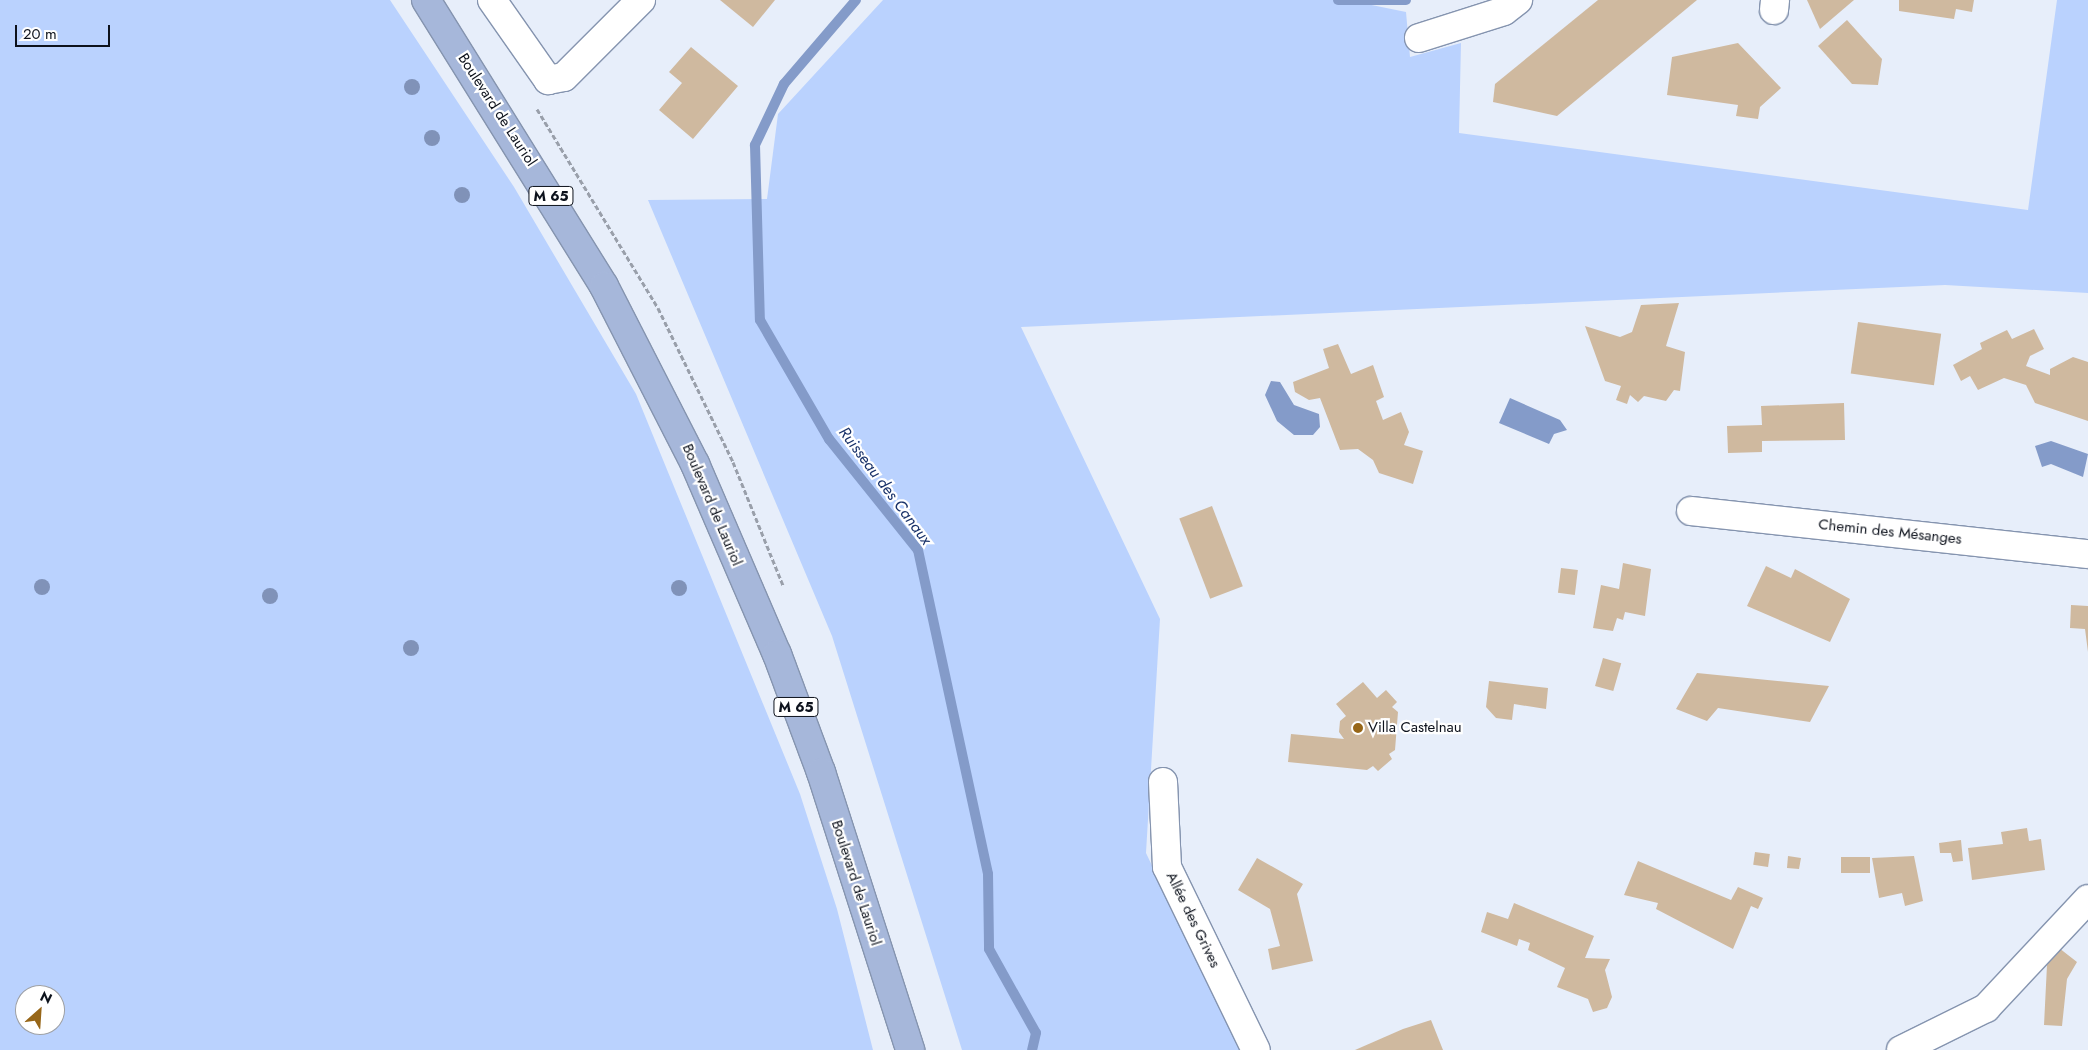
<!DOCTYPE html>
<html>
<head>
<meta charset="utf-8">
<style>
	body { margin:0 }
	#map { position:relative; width:2088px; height:1050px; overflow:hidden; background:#e7eefa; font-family:Jost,sans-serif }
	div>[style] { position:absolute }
	.green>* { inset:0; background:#bad2fe }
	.water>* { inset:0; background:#849bc9 }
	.stream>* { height:10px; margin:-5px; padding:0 5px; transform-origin:5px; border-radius:5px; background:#849bc9 }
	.building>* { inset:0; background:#cfb99f; transform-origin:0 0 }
	.path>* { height:3px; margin-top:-1.5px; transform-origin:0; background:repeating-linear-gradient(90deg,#999faa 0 5px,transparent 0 7.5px) }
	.roads { filter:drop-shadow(1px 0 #8594af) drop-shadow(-1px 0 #8594af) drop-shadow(0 1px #8594af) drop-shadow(0 -1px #8594af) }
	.minor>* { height:28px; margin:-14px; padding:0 14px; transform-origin:14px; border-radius:14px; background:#fff }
	.major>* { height:28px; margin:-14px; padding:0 14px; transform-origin:14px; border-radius:14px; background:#a6b7da }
	.trees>* { width:16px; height:16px; margin:-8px; border-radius:50%; background:#8092b8 }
	.dots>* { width:14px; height:14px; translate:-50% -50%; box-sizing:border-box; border:2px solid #fff; border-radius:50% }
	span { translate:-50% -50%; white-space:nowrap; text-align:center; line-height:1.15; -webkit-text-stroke:4.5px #fff; paint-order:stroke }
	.shield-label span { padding:1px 4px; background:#fff; border:1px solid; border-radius:4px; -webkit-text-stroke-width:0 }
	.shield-label { font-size:14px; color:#0d121c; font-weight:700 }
	.street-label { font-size:15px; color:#0d121c }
	.poi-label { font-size:15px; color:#0d121c }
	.left { translate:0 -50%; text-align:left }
	.water-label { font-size:16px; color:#183169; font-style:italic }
	.north { position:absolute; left:15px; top:985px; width:50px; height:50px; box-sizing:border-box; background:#fff; border:1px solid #9ea0a4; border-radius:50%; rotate:26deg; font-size:14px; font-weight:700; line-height:20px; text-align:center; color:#0d121c }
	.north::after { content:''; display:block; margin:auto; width:18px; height:22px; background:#976618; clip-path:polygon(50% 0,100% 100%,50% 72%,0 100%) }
	.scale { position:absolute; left:15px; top:25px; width:95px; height:22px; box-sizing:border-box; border:2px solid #0d121c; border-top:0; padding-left:6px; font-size:15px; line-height:18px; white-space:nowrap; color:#0d121c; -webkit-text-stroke:4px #fff; paint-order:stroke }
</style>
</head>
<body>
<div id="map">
	<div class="green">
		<div style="clip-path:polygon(evenodd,0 0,390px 0,514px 187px,636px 394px,800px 794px,837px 909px,873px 1050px,0 1050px,0 0,25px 995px,55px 995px,55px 1025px,25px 1025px,25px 995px)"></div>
		<div style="clip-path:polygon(883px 0,1347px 0,1406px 12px,1410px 57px,1461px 43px,1459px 133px,2028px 210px,2057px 0,2088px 0,2088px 293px,1945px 285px,1021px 327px,1160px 619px,1146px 853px,1240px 1050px,962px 1050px,832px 636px,648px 200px,767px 199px,778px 114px)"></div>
	</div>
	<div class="water">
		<div style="clip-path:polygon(1271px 381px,1280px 382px,1294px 405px,1319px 414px,1320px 427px,1313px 435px,1294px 435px,1277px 421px,1265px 395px)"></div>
		<div style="clip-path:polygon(1510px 398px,1560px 420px,1567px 430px,1554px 434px,1549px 444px,1499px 423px)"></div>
		<div style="clip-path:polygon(2051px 441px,2088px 454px,2083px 477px,2051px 464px,2042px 467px,2035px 446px)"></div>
	</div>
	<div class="stream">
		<div style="left:856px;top:0;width:111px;rotate:130.6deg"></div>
		<div style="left:784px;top:84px;width:68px;rotate:115.4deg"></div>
		<div style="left:755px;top:145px;width:175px;rotate:88.4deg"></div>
		<div style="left:760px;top:320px;width:138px;rotate:59.9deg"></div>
		<div style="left:829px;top:439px;width:142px;rotate:51.3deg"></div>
		<div style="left:918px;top:550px;width:331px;rotate:77.8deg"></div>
		<div style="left:988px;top:874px;width:75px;rotate:89.2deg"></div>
		<div style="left:989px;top:949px;width:96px;rotate:60.8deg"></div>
		<div style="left:1036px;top:1033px;width:17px;rotate:103deg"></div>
		<div style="left:1338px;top:0;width:68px"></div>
	</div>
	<div class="building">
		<div style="clip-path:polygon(720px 0,775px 0,753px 27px)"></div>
		<div style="clip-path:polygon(1598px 0,1697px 0,1557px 116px,1493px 102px,1495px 84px)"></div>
		<div style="clip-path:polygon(1807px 0,1854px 0,1820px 29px)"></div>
		<div style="clip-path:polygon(1899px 0,1974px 0,1972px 12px,1956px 9px,1954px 19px,1899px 11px)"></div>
		<div style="clip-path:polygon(1847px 20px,1882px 59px,1878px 85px,1852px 84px,1818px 46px)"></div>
		<div style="clip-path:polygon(1738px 43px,1781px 88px,1760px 107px,1758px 119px,1736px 116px,1738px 105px,1667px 95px,1672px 57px)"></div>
		<div style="clip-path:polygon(691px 47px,738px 86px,693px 139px,659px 110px,682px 83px,669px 72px)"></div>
		<div style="clip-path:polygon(1679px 303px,1666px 346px,1685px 352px,1680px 391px,1674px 390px,1666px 401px,1644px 396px,1638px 402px,1630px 395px,1627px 404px,1616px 400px,1621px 386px,1605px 381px,1585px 326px,1620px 337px,1632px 332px,1641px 305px)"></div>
		<div style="left:1858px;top:322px;width:84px;height:52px;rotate:8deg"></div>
		<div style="clip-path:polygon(2034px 329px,2044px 349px,2030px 356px,2026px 366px,2050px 375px,2050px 369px,2073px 357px,2088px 362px,2088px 421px,2035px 403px,2026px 385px,2004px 378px,1978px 390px,1970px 376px,1961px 381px,1953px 365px,1982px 349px,1980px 343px,2007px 330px,2012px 339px)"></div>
		<div style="clip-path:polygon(1338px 344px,1351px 374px,1373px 365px,1384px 397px,1376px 401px,1383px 420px,1401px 412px,1409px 432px,1404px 445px,1423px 451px,1413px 484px,1379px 473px,1373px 460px,1358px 449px,1340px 450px,1320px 398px,1309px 400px,1295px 392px,1293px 382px,1329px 368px,1323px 349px)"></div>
		<div style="clip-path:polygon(1844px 403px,1845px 440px,1762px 441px,1762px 452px,1728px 453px,1727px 426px,1762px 425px,1761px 406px)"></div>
		<div style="left:1212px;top:506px;width:86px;height:35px;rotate:69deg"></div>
		<div style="clip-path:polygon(1623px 563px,1651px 569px,1645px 616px,1625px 612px,1623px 620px,1617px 618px,1613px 631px,1593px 628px,1601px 585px,1619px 589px)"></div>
		<div style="clip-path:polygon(1766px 566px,1791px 578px,1795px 569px,1850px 599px,1830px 642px,1747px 606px)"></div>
		<div style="left:1561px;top:568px;width:17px;height:25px;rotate:7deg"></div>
		<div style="clip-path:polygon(2071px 605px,2088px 606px,2088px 652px,2085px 629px,2070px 628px)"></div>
		<div style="left:1603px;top:658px;width:19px;height:29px;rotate:16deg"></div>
		<div style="clip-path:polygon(1697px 673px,1829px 686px,1810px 722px,1718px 708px,1707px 721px,1676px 709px)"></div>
		<div style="clip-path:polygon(1489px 681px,1548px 688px,1546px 709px,1514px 704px,1512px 720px,1496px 718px,1486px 707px)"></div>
		<div style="clip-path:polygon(1363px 682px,1377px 698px,1386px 690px,1397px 702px,1392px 707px,1398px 712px,1395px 750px,1389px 754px,1392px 759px,1378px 771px,1373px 766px,1367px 770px,1288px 762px,1291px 734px,1344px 739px,1339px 732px,1340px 721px,1346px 716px,1336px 704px)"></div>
		<div style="clip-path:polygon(2027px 828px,2029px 841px,2041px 839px,2045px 870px,1972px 880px,1968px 848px,2003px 844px,2001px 832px)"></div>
		<div style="clip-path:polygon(1961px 840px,1963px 861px,1953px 862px,1951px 853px,1940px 853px,1939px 843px)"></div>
		<div style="left:1755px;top:852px;width:15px;height:13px;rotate:8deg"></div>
		<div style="clip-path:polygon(1788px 856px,1801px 858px,1799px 869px,1787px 868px)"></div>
		<div style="clip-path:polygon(1914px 856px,1923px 901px,1905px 906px,1902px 893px,1879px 898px,1872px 858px)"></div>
		<div style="left:1841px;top:857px;width:29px;height:16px"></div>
		<div style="clip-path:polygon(1257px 858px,1303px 884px,1297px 894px,1313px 961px,1272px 970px,1268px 949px,1280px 946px,1270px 909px,1238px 890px)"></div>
		<div style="clip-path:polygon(1638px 861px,1731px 900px,1738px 887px,1763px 898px,1758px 909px,1751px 906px,1733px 949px,1656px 909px,1658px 903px,1624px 895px)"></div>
		<div style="clip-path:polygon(1514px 903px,1594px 936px,1585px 958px,1610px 959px,1605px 970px,1612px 997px,1607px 1008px,1593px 1012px,1588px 999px,1557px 987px,1565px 968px,1528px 950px,1530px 943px,1519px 939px,1517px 946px,1481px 932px,1487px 912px,1508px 919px)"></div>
		<div style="clip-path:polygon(2059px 948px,2077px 962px,2067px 979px,2062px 1026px,2044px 1025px,2047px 965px)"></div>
		<div style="clip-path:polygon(1431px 1020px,1443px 1050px,1355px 1050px,1403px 1029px)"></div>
	</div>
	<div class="path">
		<div style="left:537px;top:109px;width:233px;rotate:58.7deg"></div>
		<div style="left:658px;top:308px;width:171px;rotate:64deg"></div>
		<div style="left:733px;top:462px;width:133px;rotate:67.9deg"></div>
	</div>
	<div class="roads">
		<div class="minor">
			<div style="left:492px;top:0;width:98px;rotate:55deg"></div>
			<div style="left:548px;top:80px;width:16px;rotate:-11deg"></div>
			<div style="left:564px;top:77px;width:109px;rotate:-45deg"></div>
			<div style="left:1774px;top:10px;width:10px;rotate:-84deg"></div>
			<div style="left:1419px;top:38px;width:89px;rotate:-17.6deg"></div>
			<div style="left:1504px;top:11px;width:18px;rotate:-38deg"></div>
			<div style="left:1691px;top:511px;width:399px;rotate:6.2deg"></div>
			<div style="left:1163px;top:782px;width:85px;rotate:87.3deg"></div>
			<div style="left:1167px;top:867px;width:203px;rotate:64.1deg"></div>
			<div style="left:1901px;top:1050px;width:95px;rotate:-26.3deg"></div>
			<div style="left:1986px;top:1008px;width:149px;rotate:-46.9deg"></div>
		</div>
		<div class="major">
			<div style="left:426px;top:0;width:337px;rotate:58.1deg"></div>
			<div style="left:604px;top:286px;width:200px;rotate:62.9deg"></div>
			<div style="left:695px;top:464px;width:207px;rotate:66.7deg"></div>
			<div style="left:777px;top:654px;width:126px;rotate:69.6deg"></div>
			<div style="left:821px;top:772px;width:292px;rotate:72.2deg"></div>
		</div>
	</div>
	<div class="trees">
		<div style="left:412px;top:87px"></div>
		<div style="left:432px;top:138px"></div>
		<div style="left:462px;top:195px"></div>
		<div style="left:42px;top:587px"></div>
		<div style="left:679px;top:588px"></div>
		<div style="left:270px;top:596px"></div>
		<div style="left:411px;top:648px"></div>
	</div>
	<div class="dots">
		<div style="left:1358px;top:728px;background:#976618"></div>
	</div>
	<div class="shield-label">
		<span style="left:551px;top:196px">M 65</span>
		<span style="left:796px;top:707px">M 65</span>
	</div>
	<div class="street-label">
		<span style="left:497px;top:110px;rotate:57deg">Boulevard de Lauriol</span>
		<span style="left:712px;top:505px;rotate:67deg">Boulevard de Lauriol</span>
		<span style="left:1890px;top:532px;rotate:6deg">Chemin des Mésanges</span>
		<span style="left:856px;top:883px;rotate:72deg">Boulevard de Lauriol</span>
		<span style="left:1193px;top:920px;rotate:64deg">Allée des Grives</span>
	</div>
	<div class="poi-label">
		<span class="left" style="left:1368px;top:728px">Villa Castelnau</span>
	</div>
	<div class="water-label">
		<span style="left:885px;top:486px;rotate:53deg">Ruisseau des Canaux</span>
	</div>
	<div class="north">N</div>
	<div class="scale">20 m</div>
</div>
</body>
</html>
